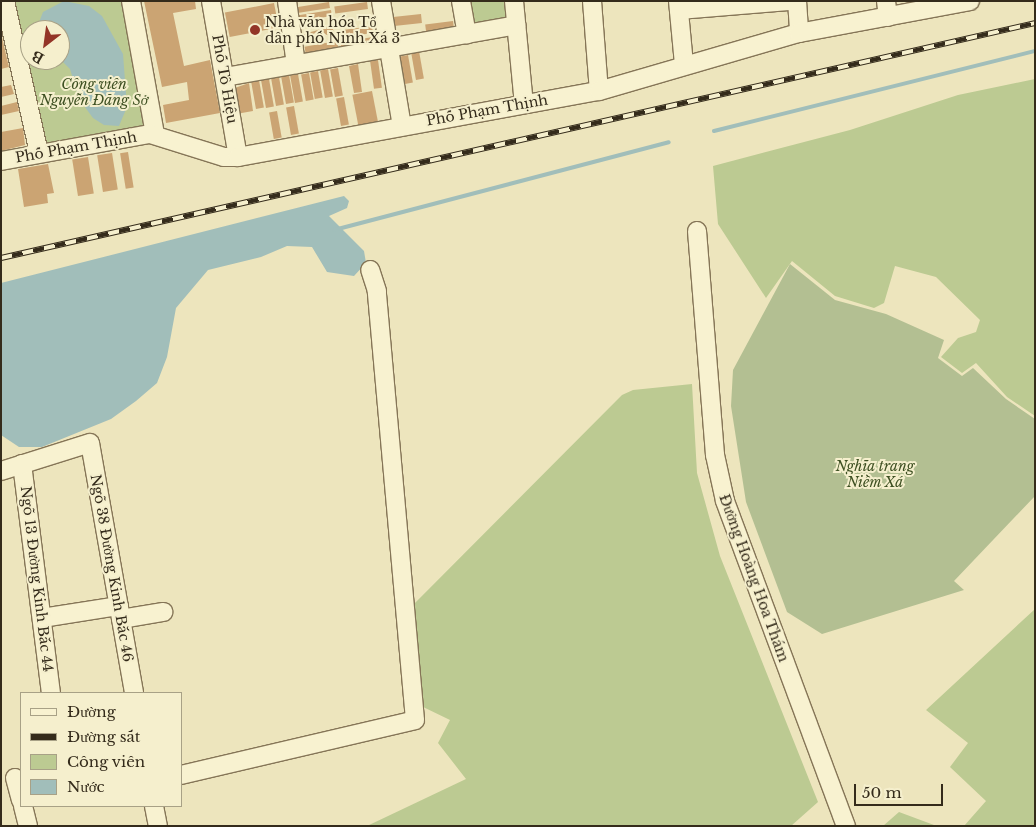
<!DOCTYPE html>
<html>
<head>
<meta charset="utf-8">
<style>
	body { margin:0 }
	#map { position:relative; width:1036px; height:827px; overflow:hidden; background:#ede5bd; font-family:"Libre Baskerville",serif }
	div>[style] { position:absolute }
	.green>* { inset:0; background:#bcca92 }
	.cemetery>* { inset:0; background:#b3bf92 }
	.water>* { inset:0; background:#a1beba }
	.stream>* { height:4px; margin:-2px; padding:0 2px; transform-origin:2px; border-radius:2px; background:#a1beba }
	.building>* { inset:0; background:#cba473; transform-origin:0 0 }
	.roads { filter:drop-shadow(1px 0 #857557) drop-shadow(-1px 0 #857557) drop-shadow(0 1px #857557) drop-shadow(0 -1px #857557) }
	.minor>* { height:18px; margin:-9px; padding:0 9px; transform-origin:9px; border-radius:9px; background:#f8f2d0 }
	.rail>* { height:5.5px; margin-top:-2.75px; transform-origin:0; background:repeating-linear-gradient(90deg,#f5efcd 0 11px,#342b1b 0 22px); box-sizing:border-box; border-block:1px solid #342b1b }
	.dots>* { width:14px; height:14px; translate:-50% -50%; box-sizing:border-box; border:2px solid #f5efcd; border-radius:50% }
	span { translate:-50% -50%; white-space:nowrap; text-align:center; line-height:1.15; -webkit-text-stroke:4px #f5efcd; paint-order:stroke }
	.poi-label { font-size:14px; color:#342b1b }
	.left { translate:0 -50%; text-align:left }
	.street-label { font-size:14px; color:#342b1b }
	.park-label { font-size:14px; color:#3e5022; font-style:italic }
	.frame { position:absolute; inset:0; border:2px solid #342b1b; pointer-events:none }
	.legend { position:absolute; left:20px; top:692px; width:162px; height:115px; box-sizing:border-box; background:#f5efcd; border:1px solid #a8a186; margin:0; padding:6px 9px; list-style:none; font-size:15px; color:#342b1b }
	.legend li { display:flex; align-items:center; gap:10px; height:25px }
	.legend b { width:25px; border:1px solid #a8a186 }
	.north { position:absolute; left:20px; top:20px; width:50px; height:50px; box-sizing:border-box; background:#f5efcd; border:1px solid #a8a186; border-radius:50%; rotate:210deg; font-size:14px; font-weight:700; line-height:20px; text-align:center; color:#342b1b }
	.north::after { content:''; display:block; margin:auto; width:18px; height:22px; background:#933527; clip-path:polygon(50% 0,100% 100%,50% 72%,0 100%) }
	.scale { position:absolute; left:854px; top:784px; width:89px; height:22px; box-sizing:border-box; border:2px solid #342b1b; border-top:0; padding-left:6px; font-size:15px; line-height:18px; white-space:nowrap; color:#342b1b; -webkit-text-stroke:4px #f5efcd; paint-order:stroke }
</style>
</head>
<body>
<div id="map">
	<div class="green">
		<div style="clip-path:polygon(evenodd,13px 1px,124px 1px,149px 124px,143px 131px,50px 148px,43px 142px,13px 1px,30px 30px,60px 30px,60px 60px,30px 60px,30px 30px)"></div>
		<div style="clip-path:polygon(469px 1px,509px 1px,511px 21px,473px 27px)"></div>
		<div style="clip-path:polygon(1035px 79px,1035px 416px,1007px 397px,976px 363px,962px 373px,941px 357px,958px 338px,976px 332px,980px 320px,936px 277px,895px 266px,884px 303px,874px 308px,835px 296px,792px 261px,766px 298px,718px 224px,713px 166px,850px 130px,958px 95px)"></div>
		<div style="clip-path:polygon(692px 384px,697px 473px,720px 556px,818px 802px,791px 826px,367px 826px,466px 779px,438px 743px,450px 720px,419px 705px,412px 606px,622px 395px,633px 390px)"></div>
		<div style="clip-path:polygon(1035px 609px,1035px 826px,964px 826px,986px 801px,950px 767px,968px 743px,926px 710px)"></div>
		<div style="clip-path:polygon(899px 812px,934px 825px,938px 826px,883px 826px)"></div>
	</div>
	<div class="cemetery">
		<div style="clip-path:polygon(790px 264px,835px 300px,886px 314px,944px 340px,938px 358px,962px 376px,973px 368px,1006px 399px,1035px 419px,1035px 496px,954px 581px,964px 590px,822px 634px,787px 612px,746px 502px,731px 406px,733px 370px)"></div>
	</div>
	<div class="water">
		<div style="clip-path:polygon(64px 1px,89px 6px,102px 16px,123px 54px,127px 107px,119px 126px,104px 125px,93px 118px,79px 99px,70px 69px,60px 59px,60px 30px,36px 30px,43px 12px)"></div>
		<div style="clip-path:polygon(344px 196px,349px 201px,347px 208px,329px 216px,364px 251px,366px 263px,354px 276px,327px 272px,312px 247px,287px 246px,261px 257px,208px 270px,176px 308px,167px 357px,157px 383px,136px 401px,111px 419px,42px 447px,19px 447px,1px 435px,1px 283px)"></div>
	</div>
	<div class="stream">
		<div style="left:714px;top:131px;width:331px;rotate:-14deg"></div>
		<div style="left:334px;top:230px;width:346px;rotate:-14.7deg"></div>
	</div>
	<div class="building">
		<div style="clip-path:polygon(144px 1px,195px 1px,196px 9px,173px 13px,184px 66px,210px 60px,220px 113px,166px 123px,163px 105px,189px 100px,187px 82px,162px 87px)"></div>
		<div style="left:329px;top:2px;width:6px;height:33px;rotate:81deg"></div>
		<div style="left:367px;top:2px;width:7px;height:33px;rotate:82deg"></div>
		<div style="left:274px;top:3px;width:25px;height:50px;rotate:79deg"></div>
		<div style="left:331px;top:10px;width:6px;height:33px;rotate:81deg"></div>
		<div style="left:421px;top:14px;width:9px;height:28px;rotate:84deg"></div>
		<div style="left:453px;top:21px;width:8px;height:28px;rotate:83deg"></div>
		<div style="left:332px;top:26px;width:7px;height:33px;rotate:74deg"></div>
		<div style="left:372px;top:26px;width:7px;height:33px;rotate:82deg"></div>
		<div style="clip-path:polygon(1px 33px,9px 67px,1px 69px)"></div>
		<div style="left:373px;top:37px;width:6px;height:33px;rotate:81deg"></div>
		<div style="left:337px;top:41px;width:11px;height:33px;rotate:80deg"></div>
		<div style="left:419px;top:51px;width:28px;height:8px;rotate:80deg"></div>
		<div style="left:408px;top:55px;width:28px;height:8px;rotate:80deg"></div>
		<div style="left:378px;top:60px;width:28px;height:8px;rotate:82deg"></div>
		<div style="clip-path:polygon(358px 64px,362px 92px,354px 93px,349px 66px)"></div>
		<div style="left:338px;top:68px;width:28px;height:8px;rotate:80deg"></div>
		<div style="left:328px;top:69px;width:28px;height:8px;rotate:80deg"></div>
		<div style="left:318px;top:71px;width:27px;height:8px;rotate:80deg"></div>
		<div style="left:309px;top:73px;width:27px;height:8px;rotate:80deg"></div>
		<div style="left:298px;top:74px;width:28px;height:8px;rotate:80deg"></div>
		<div style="left:289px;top:75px;width:28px;height:8px;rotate:80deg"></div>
		<div style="left:279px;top:77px;width:28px;height:8px;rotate:80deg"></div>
		<div style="left:269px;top:79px;width:28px;height:8px;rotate:80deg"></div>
		<div style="left:259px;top:80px;width:28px;height:8px;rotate:80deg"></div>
		<div style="clip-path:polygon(249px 83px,253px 111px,236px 114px,232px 89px)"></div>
		<div style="clip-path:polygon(11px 85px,14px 94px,1px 97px,1px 87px)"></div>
		<div style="left:372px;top:91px;width:31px;height:20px;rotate:79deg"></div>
		<div style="left:344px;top:97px;width:28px;height:8px;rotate:80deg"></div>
		<div style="clip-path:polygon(17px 102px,19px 111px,1px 115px,1px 106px)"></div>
		<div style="left:294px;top:106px;width:28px;height:8px;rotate:80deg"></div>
		<div style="left:277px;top:111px;width:27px;height:8px;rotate:80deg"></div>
		<div style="clip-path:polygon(23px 128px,25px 145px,1px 151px,1px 132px)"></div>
		<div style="left:128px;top:152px;width:36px;height:8px;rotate:81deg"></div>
		<div style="left:112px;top:153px;width:37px;height:15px;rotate:81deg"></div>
		<div style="left:88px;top:157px;width:37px;height:16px;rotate:81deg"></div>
		<div style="clip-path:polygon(48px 164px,54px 193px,47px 194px,48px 203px,24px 207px,18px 169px)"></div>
	</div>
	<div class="roads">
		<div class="minor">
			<div style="left:5px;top:1px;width:156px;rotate:77.4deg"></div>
			<div style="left:131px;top:1px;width:135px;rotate:79.8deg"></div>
			<div style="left:211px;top:1px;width:158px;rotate:80.2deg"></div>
			<div style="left:287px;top:1px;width:64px;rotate:81.9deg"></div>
			<div style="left:381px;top:1px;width:127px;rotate:80.5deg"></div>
			<div style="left:461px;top:1px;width:34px;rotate:80deg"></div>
			<div style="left:514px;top:1px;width:103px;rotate:84.5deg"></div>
			<div style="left:592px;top:1px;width:90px;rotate:85.6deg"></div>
			<div style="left:678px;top:1px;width:64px;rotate:84.6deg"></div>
			<div style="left:797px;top:1px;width:32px;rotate:86deg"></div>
			<div style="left:886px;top:1px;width:16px;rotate:83deg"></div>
			<div style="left:679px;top:10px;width:110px;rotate:-4.7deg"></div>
			<div style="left:225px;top:77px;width:296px;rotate:-10.1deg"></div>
			<div style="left:1px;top:161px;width:151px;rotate:-10.3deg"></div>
			<div style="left:150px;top:134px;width:77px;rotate:17.3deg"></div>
			<div style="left:224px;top:157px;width:14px"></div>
			<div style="left:238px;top:157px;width:367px;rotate:-10.4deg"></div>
			<div style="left:599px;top:91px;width:208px;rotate:-16.2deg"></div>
			<div style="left:799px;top:33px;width:174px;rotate:-10.6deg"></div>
			<div style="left:697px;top:231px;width:225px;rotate:85.4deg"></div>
			<div style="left:715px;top:455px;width:47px;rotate:77.7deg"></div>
			<div style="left:725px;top:501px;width:347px;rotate:69.6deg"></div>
			<div style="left:22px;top:464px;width:231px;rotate:82.8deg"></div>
			<div style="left:1px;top:471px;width:93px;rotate:-17.5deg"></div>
			<div style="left:90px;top:443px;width:254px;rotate:80deg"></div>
			<div style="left:42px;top:618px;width:78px;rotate:-8.9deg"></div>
			<div style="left:121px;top:619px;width:43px;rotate:-9.5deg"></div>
			<div style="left:181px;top:775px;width:240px;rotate:-13.2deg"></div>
			<div style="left:415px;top:720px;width:431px;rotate:-95.1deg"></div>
			<div style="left:377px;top:291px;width:22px;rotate:-108deg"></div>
			<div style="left:15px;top:778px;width:23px;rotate:75deg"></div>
			<div style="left:23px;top:806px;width:21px;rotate:76deg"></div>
			<div style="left:154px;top:806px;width:20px;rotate:79deg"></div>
		</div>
	</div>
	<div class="rail">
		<div style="left:1px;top:258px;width:1060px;rotate:-12.8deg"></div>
	</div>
	<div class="dots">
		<div style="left:255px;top:30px;background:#933527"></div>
	</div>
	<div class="poi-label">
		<span class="left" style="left:265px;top:30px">Nhà văn hóa Tổ<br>dân phố Ninh Xá 3</span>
	</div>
	<div class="street-label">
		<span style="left:225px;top:79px;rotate:80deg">Phố Tô Hiệu</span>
		<span style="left:487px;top:110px;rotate:-10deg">Phố Phạm Thịnh</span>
		<span style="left:76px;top:147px;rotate:-10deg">Phố Phạm Thịnh</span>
		<span style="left:112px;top:568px;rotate:80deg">Ngõ 38 Đường Kinh Bắc 46</span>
		<span style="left:754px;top:578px;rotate:70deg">Đường Hoàng Hoa Thám</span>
		<span style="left:37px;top:579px;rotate:83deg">Ngõ 13 Đường Kinh Bắc 44</span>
	</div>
	<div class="park-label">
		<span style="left:94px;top:92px">Công viên<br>Nguyễn Đăng Sở</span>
		<span style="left:875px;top:474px">Nghĩa trang<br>Niềm Xá</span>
	</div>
	<div class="frame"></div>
	<ul class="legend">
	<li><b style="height:6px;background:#f8f2d0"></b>Đường</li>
	<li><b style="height:6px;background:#342b1b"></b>Đường sắt</li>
	<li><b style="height:14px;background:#bcca92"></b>Công viên</li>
	<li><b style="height:14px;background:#a1beba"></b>Nước</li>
	</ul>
	<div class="north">B</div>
	<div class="scale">50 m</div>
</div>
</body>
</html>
